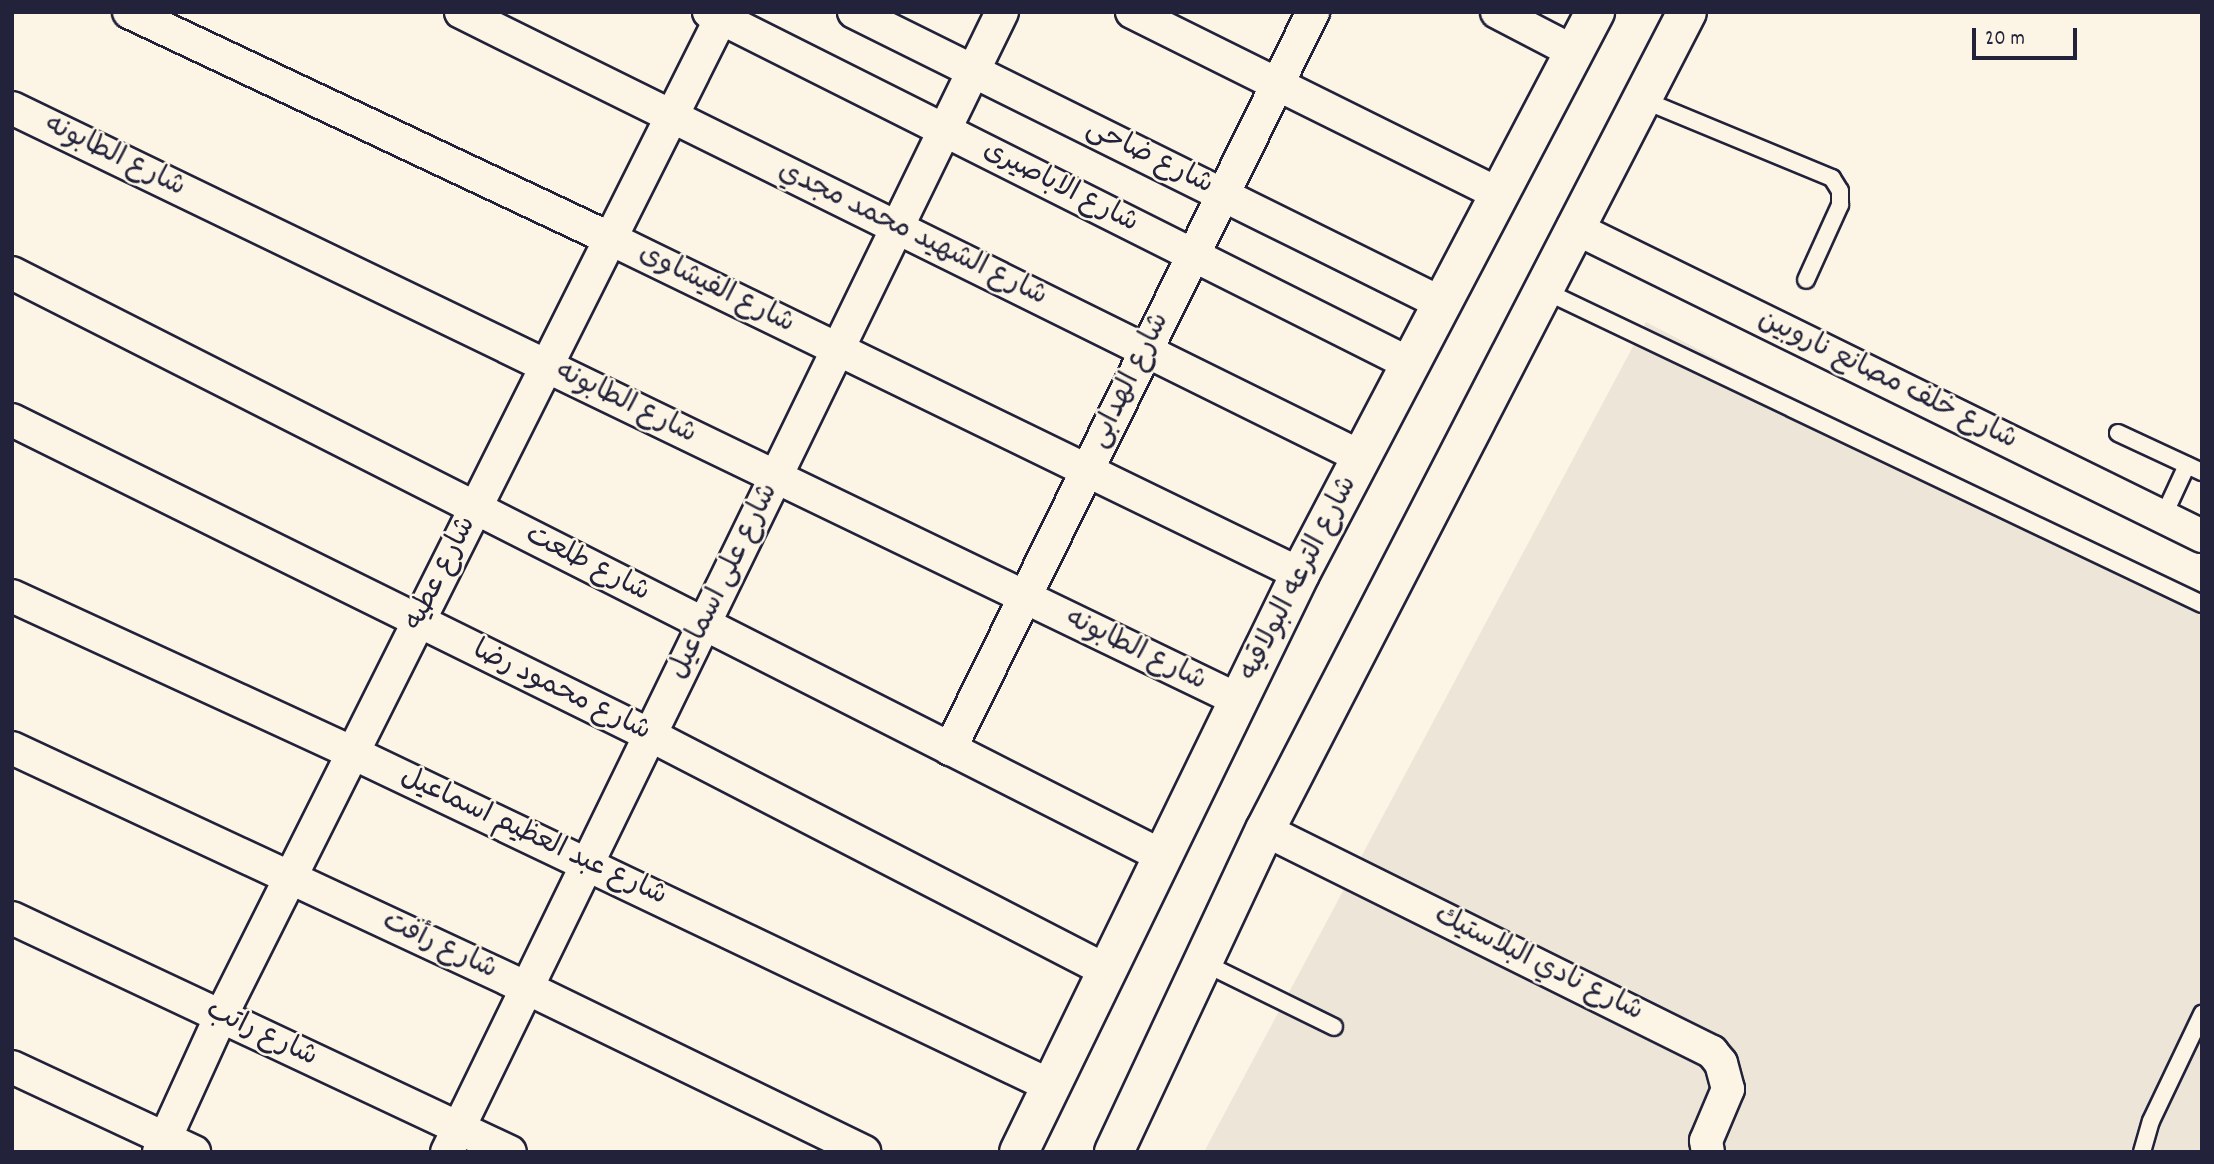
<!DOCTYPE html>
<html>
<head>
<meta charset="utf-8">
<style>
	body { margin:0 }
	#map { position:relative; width:2214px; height:1164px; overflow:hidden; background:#fcf5e5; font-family:Dekko,"Playpen Sans Arabic",sans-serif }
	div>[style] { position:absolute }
	.built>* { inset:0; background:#ece5d8 }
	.roads { filter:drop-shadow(2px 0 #22223b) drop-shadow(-2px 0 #22223b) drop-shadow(0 2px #22223b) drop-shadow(0 -2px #22223b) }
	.lane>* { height:16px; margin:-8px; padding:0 8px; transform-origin:8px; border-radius:8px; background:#fcf5e5 }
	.street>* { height:32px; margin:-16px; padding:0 16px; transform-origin:16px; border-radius:16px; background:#fcf5e5 }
	.secondary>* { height:38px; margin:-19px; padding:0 19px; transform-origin:19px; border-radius:19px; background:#fcf5e5 }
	span { translate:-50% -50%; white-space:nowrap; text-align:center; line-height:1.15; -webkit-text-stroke:5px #fcf5e5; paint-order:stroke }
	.street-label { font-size:28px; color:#22223b }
	.frame { position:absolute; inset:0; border:14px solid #22223b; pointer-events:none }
	.scale { position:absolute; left:1972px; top:28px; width:105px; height:32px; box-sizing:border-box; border:4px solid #22223b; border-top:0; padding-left:9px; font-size:21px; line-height:24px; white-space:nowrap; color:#22223b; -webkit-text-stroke:5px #fcf5e5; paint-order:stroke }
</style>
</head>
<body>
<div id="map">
	<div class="built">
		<div style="clip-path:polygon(1646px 322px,2202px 614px,2202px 1152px,1204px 1152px)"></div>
	</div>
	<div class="roads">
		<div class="lane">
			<div style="left:1641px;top:99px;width:207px;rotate:22.5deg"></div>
			<div style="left:1832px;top:178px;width:15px;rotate:58deg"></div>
			<div style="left:1840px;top:191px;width:14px;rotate:90deg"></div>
			<div style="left:1840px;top:205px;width:82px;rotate:114.4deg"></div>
			<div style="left:1543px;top:290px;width:730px;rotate:25.48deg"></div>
			<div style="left:2118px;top:433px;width:93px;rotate:24.9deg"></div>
			<div style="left:2163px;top:517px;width:57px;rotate:-65.2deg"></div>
			<div style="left:1202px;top:962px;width:147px;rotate:26.2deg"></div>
			<div style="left:2142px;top:1152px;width:32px;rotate:-74deg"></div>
			<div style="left:2151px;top:1121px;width:119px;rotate:-64.5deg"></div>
		</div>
		<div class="street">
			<div style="left:129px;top:12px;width:533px;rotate:25.22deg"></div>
			<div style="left:611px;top:239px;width:766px;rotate:25.93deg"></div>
			<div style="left:461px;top:12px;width:1006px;rotate:26.31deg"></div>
			<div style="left:709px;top:12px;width:787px;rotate:26.66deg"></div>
			<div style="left:854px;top:12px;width:657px;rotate:26.37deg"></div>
			<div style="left:1132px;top:12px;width:411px;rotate:26.4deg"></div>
			<div style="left:1497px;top:12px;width:87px;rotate:27.5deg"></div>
			<div style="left:12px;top:108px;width:1361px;rotate:25.77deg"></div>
			<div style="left:1573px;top:227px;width:701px;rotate:26.16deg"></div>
			<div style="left:12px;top:273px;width:1289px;rotate:26.88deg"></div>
			<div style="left:12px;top:420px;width:712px;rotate:26.28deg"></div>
			<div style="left:650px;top:735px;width:514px;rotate:27.31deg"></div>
			<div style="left:12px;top:596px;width:375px;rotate:24.7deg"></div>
			<div style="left:353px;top:753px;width:773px;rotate:25.5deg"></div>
			<div style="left:12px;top:748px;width:568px;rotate:24.99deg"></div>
			<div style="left:527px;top:988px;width:375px;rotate:25.9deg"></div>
			<div style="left:950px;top:749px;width:822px;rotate:-63.78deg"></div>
			<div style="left:1265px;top:830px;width:499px;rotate:26.4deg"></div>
			<div style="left:1712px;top:1052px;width:14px;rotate:51deg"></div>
			<div style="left:1721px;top:1063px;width:27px;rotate:75deg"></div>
			<div style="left:1728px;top:1089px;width:56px;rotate:112.9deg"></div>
			<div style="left:1706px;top:1141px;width:11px;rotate:80deg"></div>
			<div style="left:12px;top:918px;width:550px;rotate:25.17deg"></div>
			<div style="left:12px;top:1067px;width:201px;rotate:25deg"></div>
			<div style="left:159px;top:1152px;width:149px;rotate:-65.5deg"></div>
			<div style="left:221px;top:1016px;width:1123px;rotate:-63.39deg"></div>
			<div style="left:447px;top:1152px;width:1268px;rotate:-64.04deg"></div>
		</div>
		<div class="secondary">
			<div style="left:1019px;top:1152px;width:643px;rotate:-64.07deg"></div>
			<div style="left:1300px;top:574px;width:635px;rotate:-62.3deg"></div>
			<div style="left:1114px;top:1152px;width:356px;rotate:-64.9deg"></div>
			<div style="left:1265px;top:830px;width:920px;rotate:-62.71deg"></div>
		</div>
	</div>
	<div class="street-label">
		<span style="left:114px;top:157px;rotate:26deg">شارع الطابونه</span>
		<span style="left:1149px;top:158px;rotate:26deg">شارع ضاحى</span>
		<span style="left:1060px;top:188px;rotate:27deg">شارع الاباصيرى</span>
		<span style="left:912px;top:235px;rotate:26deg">شارع الشهيد محمد مجدي</span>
		<span style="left:716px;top:290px;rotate:26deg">شارع الفيشاوى</span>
		<span style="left:1131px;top:381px;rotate:-64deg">شارع الهدابى</span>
		<span style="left:1887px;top:381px;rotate:26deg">شارع خلف مصانع ناروبين</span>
		<span style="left:625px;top:404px;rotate:26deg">شارع الطابونه</span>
		<span style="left:587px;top:565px;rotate:27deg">شارع طلعت</span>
		<span style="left:442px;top:574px;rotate:-63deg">شارع عطيه</span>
		<span style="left:1300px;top:579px;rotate:-63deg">شارع الترعه البولاقيه</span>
		<span style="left:725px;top:582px;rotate:-64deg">شارع على اسماعيل</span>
		<span style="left:1135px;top:651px;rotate:26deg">شارع الطابونه</span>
		<span style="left:561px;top:692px;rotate:26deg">شارع محمود رضا</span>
		<span style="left:533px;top:838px;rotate:25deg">شارع عبد العظيم اسماعيل</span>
		<span style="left:439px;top:947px;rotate:25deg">شارع رأفت</span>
		<span style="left:1538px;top:965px;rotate:26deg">شارع نادي البلاستيك</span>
		<span style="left:261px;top:1035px;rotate:25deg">شارع راتب</span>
	</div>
	<div class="frame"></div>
	<div class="scale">20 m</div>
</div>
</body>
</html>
